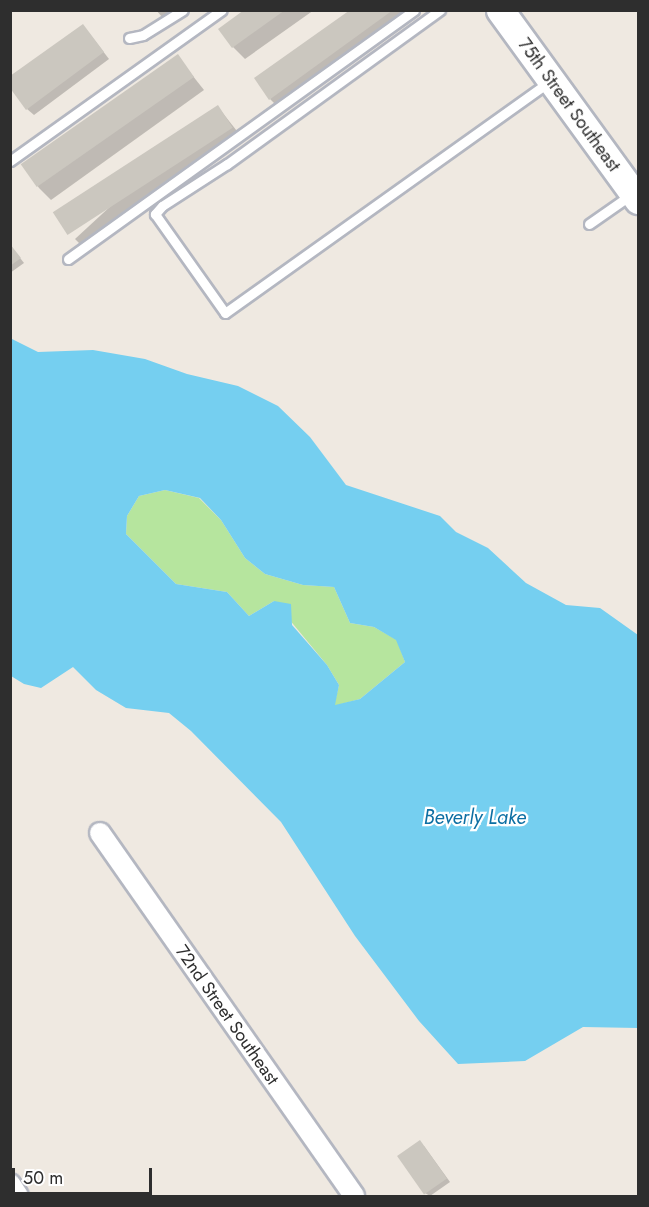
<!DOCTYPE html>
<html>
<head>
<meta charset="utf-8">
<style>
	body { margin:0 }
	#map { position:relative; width:649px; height:1207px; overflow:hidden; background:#efe9e1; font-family:Jost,sans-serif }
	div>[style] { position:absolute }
	.green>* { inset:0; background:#b6e59e }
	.water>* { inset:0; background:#75cff0 }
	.shadow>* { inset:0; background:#0003 }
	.building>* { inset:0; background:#cbc7bf; transform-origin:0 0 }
	.roads { filter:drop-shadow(2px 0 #b4b7c1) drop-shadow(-2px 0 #b4b7c1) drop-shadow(0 2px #b4b7c1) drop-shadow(0 -2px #b4b7c1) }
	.lane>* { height:9px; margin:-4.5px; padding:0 4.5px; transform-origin:4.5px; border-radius:4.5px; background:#fff }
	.street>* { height:20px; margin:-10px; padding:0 10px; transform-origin:10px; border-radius:10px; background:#fff }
	.secondary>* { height:27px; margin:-13.5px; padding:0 13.5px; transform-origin:13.5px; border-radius:13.5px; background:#fff }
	span { translate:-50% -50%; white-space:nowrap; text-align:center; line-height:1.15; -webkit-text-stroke:4.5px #fff; paint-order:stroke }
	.street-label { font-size:18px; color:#2e2e2e }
	.water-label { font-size:20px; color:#0d6fa3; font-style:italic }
	.frame { position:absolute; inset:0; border:12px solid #2e2e2e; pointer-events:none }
	.scale { position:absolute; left:12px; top:1168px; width:140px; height:27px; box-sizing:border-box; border:3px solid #2e2e2e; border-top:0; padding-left:8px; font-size:18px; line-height:21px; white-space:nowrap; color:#2e2e2e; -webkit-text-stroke:4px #fff; paint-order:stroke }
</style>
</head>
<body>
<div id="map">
	<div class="green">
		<div style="clip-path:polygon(165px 490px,199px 498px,221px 520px,245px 558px,265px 574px,303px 585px,334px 587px,350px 623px,374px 627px,397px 640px,405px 662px,360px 699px,334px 706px,339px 685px,327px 665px,274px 601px,249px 616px,227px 592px,176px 584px,126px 534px,127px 516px,139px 496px)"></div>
	</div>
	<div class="water">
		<div style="clip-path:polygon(evenodd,10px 338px,38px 352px,93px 350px,145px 359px,187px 374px,238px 386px,278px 406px,310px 437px,346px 485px,440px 516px,456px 532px,488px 548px,526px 583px,566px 605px,600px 608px,638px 635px,638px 1028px,583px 1027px,525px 1061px,458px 1064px,419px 1021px,355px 936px,281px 822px,191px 731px,169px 713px,126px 708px,96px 690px,73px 667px,41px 688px,24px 684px,11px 676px,10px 338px,165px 490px,200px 498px,221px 520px,245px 558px,265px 574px,303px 585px,334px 587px,350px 623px,374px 627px,396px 640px,405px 662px,360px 699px,335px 705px,339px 685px,327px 665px,292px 625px,291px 604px,274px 601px,249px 616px,227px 592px,176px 584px,126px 534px,127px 516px,139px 496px,165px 490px)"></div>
	</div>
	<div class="shadow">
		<div style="clip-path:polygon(156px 10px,172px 10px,162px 17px)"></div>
		<div style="clip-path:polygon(246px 10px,314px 10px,245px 59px,233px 47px)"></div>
		<div style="clip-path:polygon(353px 10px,413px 10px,416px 14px,282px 111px,270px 99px)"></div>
		<div style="clip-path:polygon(89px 33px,109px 59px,34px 115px,27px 109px)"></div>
		<div style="clip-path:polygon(177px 56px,204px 90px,51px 200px,39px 188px,23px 164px)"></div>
		<div style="clip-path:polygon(218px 107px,244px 140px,87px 251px,75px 239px)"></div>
		<div style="clip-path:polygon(10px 245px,24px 263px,10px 273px)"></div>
		<div style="clip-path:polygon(424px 1146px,450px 1182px,430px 1196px,425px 1193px)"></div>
	</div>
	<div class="building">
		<div style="clip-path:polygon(244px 10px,285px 10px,232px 48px,218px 29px)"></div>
		<div style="clip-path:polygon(350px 10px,393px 10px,269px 100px,254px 78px)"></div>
		<div style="clip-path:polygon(83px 24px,104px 52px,26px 110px,10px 88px,10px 76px)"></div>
		<div style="left:178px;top:54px;width:28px;height:192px;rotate:55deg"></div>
		<div style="left:218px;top:105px;width:27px;height:197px;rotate:57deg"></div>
		<div style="clip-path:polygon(10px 244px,21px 258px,10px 266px)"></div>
		<div style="left:420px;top:1140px;width:47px;height:28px;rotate:55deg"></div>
	</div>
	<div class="roads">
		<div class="lane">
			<div style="left:440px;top:10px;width:263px;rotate:144.1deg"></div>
			<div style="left:227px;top:164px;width:77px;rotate:147.1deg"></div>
			<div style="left:162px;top:206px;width:11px;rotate:131deg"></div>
			<div style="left:155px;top:214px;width:121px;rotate:54.7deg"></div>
			<div style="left:225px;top:313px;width:398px;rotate:-35.5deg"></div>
			<div style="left:129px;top:38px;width:14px;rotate:-12deg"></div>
			<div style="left:143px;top:35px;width:47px;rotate:-32deg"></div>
			<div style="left:10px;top:161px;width:260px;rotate:-35.5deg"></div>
			<div style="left:589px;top:224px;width:52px;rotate:-34.9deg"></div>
			<div style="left:68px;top:259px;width:426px;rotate:-35.7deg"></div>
		</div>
		<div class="street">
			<div style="left:100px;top:833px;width:443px;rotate:55deg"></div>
			<div style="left:10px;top:1184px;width:14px;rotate:56deg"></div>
		</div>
		<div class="secondary">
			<div style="left:500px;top:10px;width:235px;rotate:54deg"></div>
		</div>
	</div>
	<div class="street-label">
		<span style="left:569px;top:105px;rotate:54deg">75th Street Southeast</span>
		<span style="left:227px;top:1015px;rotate:55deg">72nd Street Southeast</span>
	</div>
	<div class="water-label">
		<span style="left:475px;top:817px">Beverly Lake</span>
	</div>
	<div class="frame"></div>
	<div class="scale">50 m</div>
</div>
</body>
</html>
